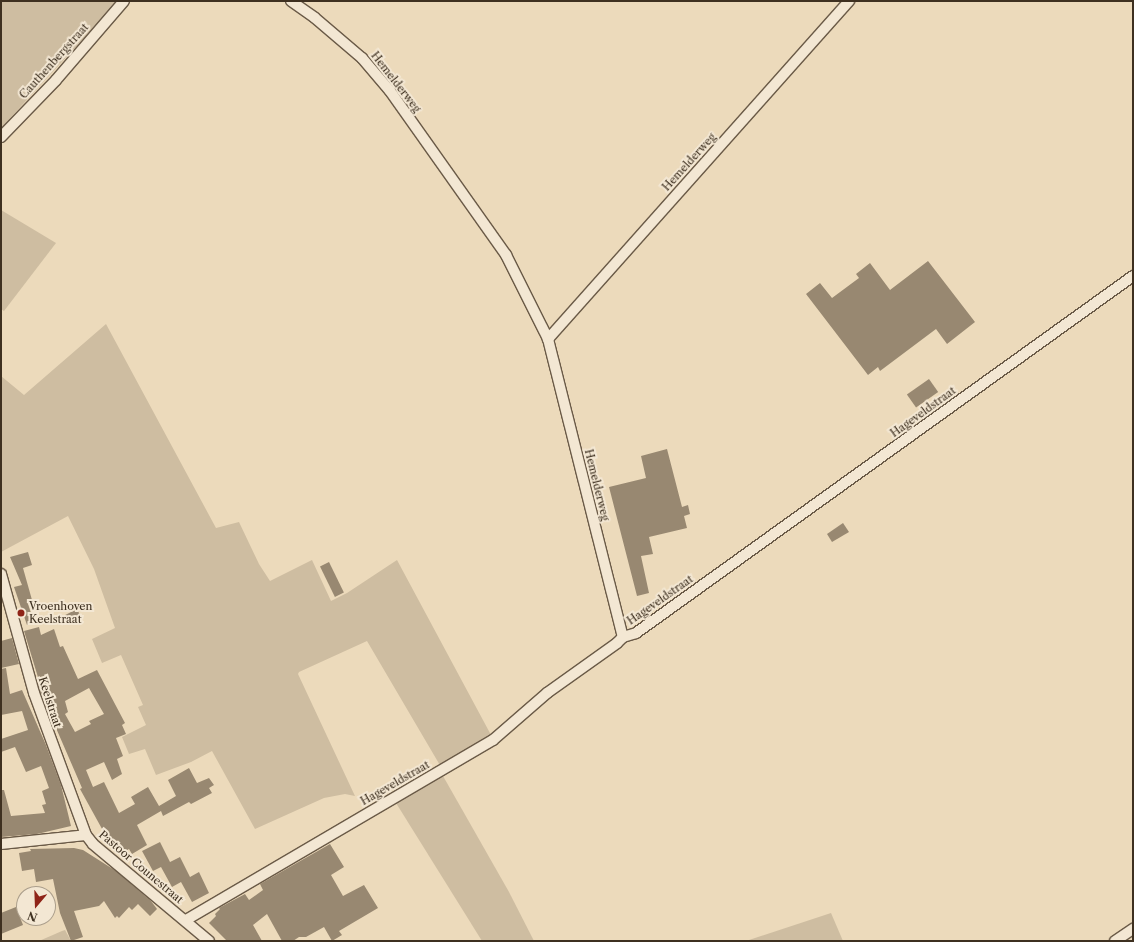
<!DOCTYPE html>
<html>
<head>
<meta charset="utf-8">
<style>
	body { margin:0 }
	#map { position:relative; width:1134px; height:942px; overflow:hidden; background:#ecdabb; font-family:"Libre Caslon Text",serif }
	div>[style] { position:absolute }
	.green>* { inset:0; background:#cebda1 }
	.building>* { inset:0; background:#988871; transform-origin:0 0 }
	.roads { filter:drop-shadow(1px 0 #6a5a47) drop-shadow(-1px 0 #6a5a47) drop-shadow(0 1px #6a5a47) drop-shadow(0 -1px #6a5a47) }
	.minor>* { height:10px; margin:-5px; padding:0 5px; transform-origin:5px; border-radius:5px; background:#f3e7d3 }
	.dots>* { width:11px; height:11px; translate:-50% -50%; box-sizing:border-box; border:2px solid #f3e7d3; border-radius:50% }
	span { translate:-50% -50%; white-space:nowrap; text-align:center; line-height:1.15; -webkit-text-stroke:4px #f3e7d3; paint-order:stroke }
	.street-label { font-size:11px; color:#3e3020 }
	.poi-label { font-size:11px; color:#3e3020 }
	.left { translate:0 -50%; text-align:left }
	.frame { position:absolute; inset:0; border:2px solid #3e3020; pointer-events:none }
	.north { position:absolute; left:16px; top:886px; width:40px; height:40px; box-sizing:border-box; background:#f3e7d3; border:1px solid #ab9e8b; border-radius:50%; rotate:199deg; font-size:11px; font-weight:700; line-height:16px; text-align:center; color:#3e3020 }
	.north::after { content:''; display:block; margin:auto; width:14px; height:18px; background:#8f2418; clip-path:polygon(50% 0,100% 100%,50% 72%,0 100%) }
</style>
</head>
<body>
<div id="map">
	<div class="green">
		<div style="clip-path:polygon(1px 1px,118px 1px,1px 128px)"></div>
		<div style="clip-path:polygon(1px 210px,56px 243px,4px 311px,1px 309px)"></div>
		<div style="clip-path:polygon(106px 324px,216px 528px,239px 522px,259px 564px,270px 581px,312px 560px,331px 601px,347px 593px,397px 560px,491px 735px,441px 767px,367px 641px,299px 672px,298px 674px,355px 796px,345px 794px,324px 798px,255px 829px,212px 751px,191px 762px,156px 775px,145px 749px,129px 754px,122px 737px,146px 725px,138px 707px,143px 705px,121px 655px,102px 663px,92px 639px,115px 628px,94px 569px,68px 516px,1px 552px,1px 376px,24px 395px)"></div>
		<div style="clip-path:polygon(443px 776px,509px 892px,534px 941px,482px 941px,396px 803px)"></div>
		<div style="clip-path:polygon(831px 913px,843px 941px,746px 941px)"></div>
		<div style="clip-path:polygon(65px 930px,71px 941px,39px 941px,62px 931px)"></div>
	</div>
	<div class="building">
		<div style="clip-path:polygon(928px 261px,975px 322px,947px 344px,936px 329px,880px 371px,878px 367px,868px 375px,806px 294px,820px 283px,832px 298px,859px 278px,856px 274px,870px 263px,890px 290px)"></div>
		<div style="left:929px;top:379px;width:16px;height:27px;rotate:55deg"></div>
		<div style="clip-path:polygon(667px 449px,682px 507px,688px 505px,690px 514px,684px 516px,687px 528px,649px 537px,653px 554px,641px 556px,649px 593px,637px 596px,609px 487px,646px 478px,641px 456px)"></div>
		<div style="clip-path:polygon(843px 523px,849px 532px,832px 542px,827px 534px)"></div>
		<div style="clip-path:polygon(28px 552px,32px 565px,23px 568px,32px 600px,27px 601px,34px 622px,27px 625px,14px 587px,22px 585px,10px 557px)"></div>
		<div style="left:329px;top:562px;width:34px;height:10px;rotate:64deg"></div>
		<div style="left:77px;top:609px;width:9px;height:17px;rotate:63deg"></div>
		<div style="clip-path:polygon(evenodd,39px 627px,41px 635px,54px 629px,60px 647px,63px 646px,78px 679px,97px 670px,125px 723px,122px 725px,126px 734px,116px 738px,123px 756px,117px 759px,122px 774px,112px 780px,104px 762px,86px 770px,93px 787px,104px 782px,119px 813px,135px 804px,131px 797px,148px 787px,159px 806px,176px 796px,168px 780px,189px 768px,197px 783px,209px 778px,214px 785px,209px 788px,212px 793px,191px 804px,189px 802px,163px 816px,161px 811px,137px 825px,147px 845px,132px 854px,129px 849px,120px 854px,112px 847px,80px 789px,82px 788px,40px 691px,38px 684px,40px 684px,24px 631px,39px 627px,89px 688px,104px 714px,89px 721px,91px 724px,75px 732px,65px 714px,68px 712px,65px 701px,89px 688px)"></div>
		<div style="clip-path:polygon(12px 638px,19px 664px,1px 668px,1px 641px)"></div>
		<div style="clip-path:polygon(6px 668px,10px 694px,22px 690px,46px 745px,61px 785px,71px 826px,37px 834px,1px 837px,1px 790px,4px 790px,11px 816px,45px 813px,42px 805px,46px 804px,42px 791px,49px 788px,41px 766px,26px 772px,15px 747px,1px 752px,1px 739px,28px 730px,22px 711px,1px 715px,1px 669px)"></div>
		<div style="clip-path:polygon(160px 842px,170px 862px,180px 857px,190px 877px,199px 872px,209px 893px,192px 902px,181px 882px,172px 887px,161px 867px,153px 871px,142px 851px)"></div>
		<div style="clip-path:polygon(330px 844px,344px 867px,331px 875px,343px 896px,364px 885px,378px 908px,339px 931px,342px 935px,332px 941px,324px 927px,306px 937px,299px 937px,293px 941px,282px 941px,267px 914px,253px 925px,262px 941px,227px 941px,209px 923px,216px 916px,215px 914px,220px 909px,219px 908px,245px 894px,249px 900px,263px 890px,260px 884px)"></div>
		<div style="clip-path:polygon(74px 848px,83px 850px,116px 871px,151px 901px,157px 909px,150px 916px,138px 904px,132px 910px,129px 907px,119px 918px,117px 916px,115px 918px,104px 901px,99px 906px,74px 911px,83px 937px,71px 941px,60px 913px,53px 879px,36px 882px,34px 869px,22px 871px,19px 853px,31px 851px,30px 849px)"></div>
		<div style="clip-path:polygon(16px 907px,23px 925px,1px 934px,1px 913px)"></div>
	</div>
	<div class="roads">
		<div class="minor">
			<div style="left:291px;top:1px;width:29px;rotate:35deg"></div>
			<div style="left:315px;top:18px;width:62px;rotate:40.4deg"></div>
			<div style="left:362px;top:58px;width:43px;rotate:49.7deg"></div>
			<div style="left:390px;top:91px;width:201px;rotate:54.7deg"></div>
			<div style="left:506px;top:255px;width:94px;rotate:63.4deg"></div>
			<div style="left:548px;top:339px;width:307px;rotate:75.9deg"></div>
			<div style="left:1px;top:137px;width:79px;rotate:-46deg"></div>
			<div style="left:56px;top:80px;width:104px;rotate:-49.3deg"></div>
			<div style="left:548px;top:339px;width:453px;rotate:-48.3deg"></div>
			<div style="left:1px;top:574px;width:123px;rotate:74.5deg"></div>
			<div style="left:34px;top:693px;width:151px;rotate:69.9deg"></div>
			<div style="left:1px;top:844px;width:85px;rotate:-6deg"></div>
			<div style="left:86px;top:835px;width:11px;rotate:52deg"></div>
			<div style="left:93px;top:844px;width:151px;rotate:39.9deg"></div>
			<div style="left:186px;top:920px;width:356px;rotate:-30.4deg"></div>
			<div style="left:493px;top:740px;width:72px;rotate:-41deg"></div>
			<div style="left:547px;top:693px;width:86px;rotate:-35.5deg"></div>
			<div style="left:617px;top:643px;width:8px;rotate:-45deg"></div>
			<div style="left:623px;top:637px;width:14px;rotate:-17deg"></div>
			<div style="left:636px;top:633px;width:612px;rotate:-35.69deg"></div>
			<div style="left:1115px;top:941px;width:22px;rotate:-34deg"></div>
		</div>
	</div>
	<div class="dots">
		<div style="left:21px;top:613px;background:#8f2418"></div>
	</div>
	<div class="street-label">
		<span style="left:54px;top:61px;rotate:-48deg">Cauthenbergstraat</span>
		<span style="left:396px;top:82px;rotate:52deg">Hemelderweg</span>
		<span style="left:689px;top:162px;rotate:-48deg">Hemelderweg</span>
		<span style="left:923px;top:412px;rotate:-36deg">Hageveldstraat</span>
		<span style="left:597px;top:485px;rotate:76deg">Hemelderweg</span>
		<span style="left:660px;top:600px;rotate:-35deg">Hageveldstraat</span>
		<span style="left:50px;top:702px;rotate:72deg">Keelstraat</span>
		<span style="left:395px;top:783px;rotate:-30deg">Hageveldstraat</span>
		<span style="left:141px;top:867px;rotate:40deg">Pastoor Counestraat</span>
	</div>
	<div class="poi-label">
		<span class="left" style="left:29px;top:613px">Vroenhoven<br>Keelstraat</span>
	</div>
	<div class="frame"></div>
	<div class="north">N</div>
</div>
</body>
</html>
